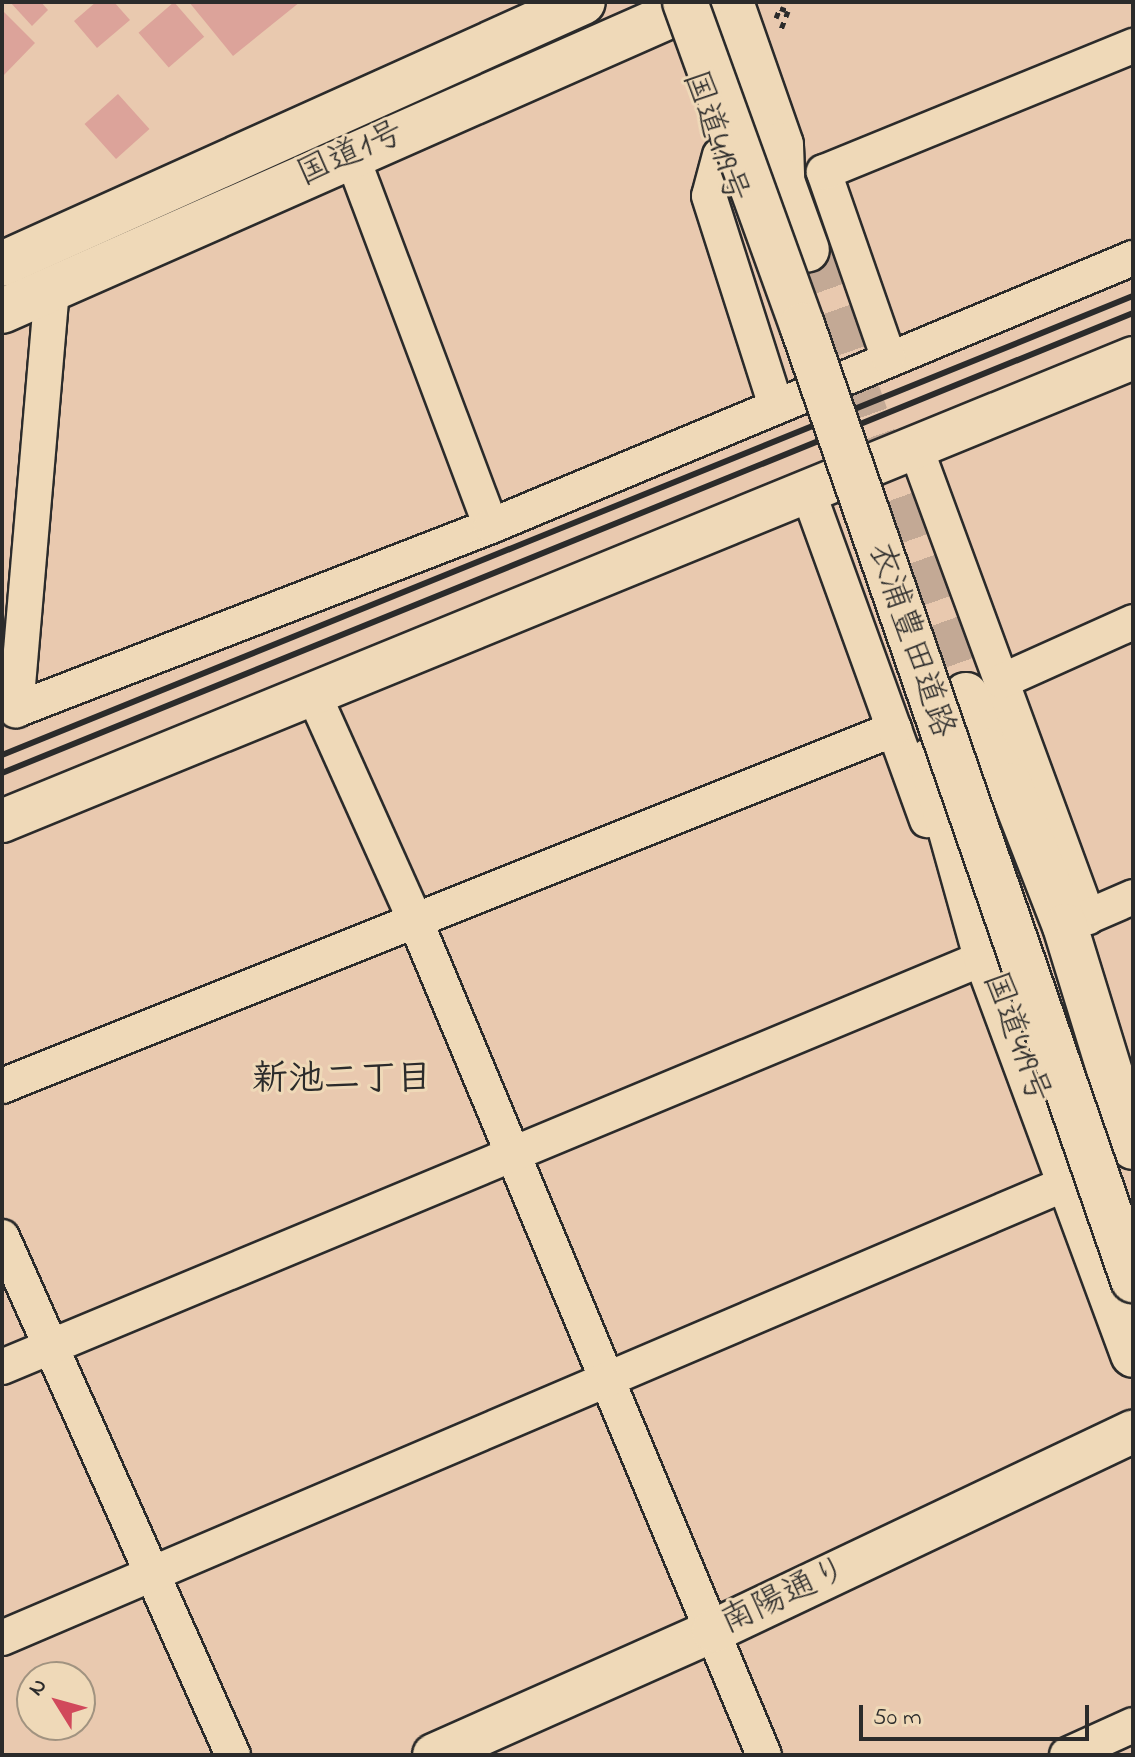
<!DOCTYPE html>
<html>
<head>
<meta charset="utf-8">
<style>
	body { margin:0 }
	#map { position:relative; width:1135px; height:1757px; overflow:hidden; background:#e9c9af; font-family:"Indie Flower","Klee One",sans-serif }
	div>[style] { position:absolute }
	.building>* { inset:0; background:#dca39a; transform-origin:0 0 }
	.trunk-tunnel>* { height:44px; margin-top:-22px; transform-origin:0; background:repeating-linear-gradient(90deg,#c3a995 0 44px,transparent 0 66px) }
	.path>* { height:5px; margin-top:-2.5px; transform-origin:0; background:repeating-linear-gradient(90deg,#2b2b2b 0 6px,transparent 0 12px) }
	.roads { filter:drop-shadow(2px 0 #2b2b2b) drop-shadow(-2px 0 #2b2b2b) drop-shadow(0 2px #2b2b2b) drop-shadow(0 -2px #2b2b2b) }
	.minor>* { height:34px; margin:-17px; padding:0 17px; transform-origin:17px; border-radius:17px; background:#efd9b8 }
	.tertiary>* { height:42px; margin:-21px; padding:0 21px; transform-origin:21px; border-radius:21px; background:#efd9b8 }
	.trunk>* { height:44px; margin:-22px; padding:0 22px; transform-origin:22px; border-radius:22px; background:#efd9b8 }
	.rail>* { height:6px; margin:-3px; padding:0 3px; transform-origin:3px; border-radius:3px; background:#2b2b2b }
	.bridges { filter:drop-shadow(2px 0 #2b2b2b) drop-shadow(-2px 0 #2b2b2b) drop-shadow(0 2px #2b2b2b) drop-shadow(0 -2px #2b2b2b) }
	.trunk-bridge>* { height:44px; margin:-22px; padding:0 22px; transform-origin:22px; border-radius:22px; background:#efd9b8 }
	span { translate:-50% -50%; white-space:nowrap; text-align:center; line-height:1.15; -webkit-text-stroke:6px #efd9b8; paint-order:stroke }
	.street-label { font-size:34px; color:#2b2b2b }
	.neighbourhood-label { font-size:36px; color:#2b2b2b; font-weight:700 }
	.frame { position:absolute; inset:0; border:4px solid #2b2b2b; pointer-events:none }
	.north { position:absolute; left:16px; top:1661px; width:80px; height:80px; box-sizing:border-box; background:#efd9b8; border:2px solid #a19380; border-radius:50%; rotate:307deg; font-size:22px; font-weight:700; line-height:32px; text-align:center; color:#2b2b2b }
	.north::after { content:''; display:block; margin:auto; width:28px; height:36px; background:#d1495b; clip-path:polygon(50% 0,100% 100%,50% 72%,0 100%) }
	.scale { position:absolute; left:859px; top:1705px; width:230px; height:36px; box-sizing:border-box; border:4px solid #2b2b2b; border-top:0; padding-left:10px; font-size:24px; line-height:28px; white-space:nowrap; color:#2b2b2b; -webkit-text-stroke:6px #efd9b8; paint-order:stroke }
</style>
</head>
<body>
<div id="map">
	<div class="building">
		<div style="clip-path:polygon(10px 2px,41px 2px,48px 10px,32px 26px)"></div>
		<div style="clip-path:polygon(96px 2px,114px 2px,130px 20px,97px 48px,74px 21px)"></div>
		<div style="left:174px;top:2px;width:46px;height:47px;rotate:49deg"></div>
		<div style="clip-path:polygon(189px 2px,300px 2px,233px 56px)"></div>
		<div style="clip-path:polygon(2px 10px,35px 43px,2px 77px)"></div>
		<div style="left:118px;top:94px;width:47px;height:45px;rotate:48deg"></div>
	</div>
	<div class="trunk-tunnel">
		<div style="left:807px;top:250px;width:473px;rotate:70.3deg"></div>
	</div>
	<div class="path">
		<div style="left:776px;top:18px;width:11px;rotate:-68deg"></div>
		<div style="left:780px;top:8px;width:9px;rotate:21deg"></div>
		<div style="left:788px;top:11px;width:22px;rotate:111deg"></div>
	</div>
	<div class="roads">
		<div class="minor">
			<div style="left:351px;top:154px;width:397px;rotate:69.4deg"></div>
			<div style="left:720px;top:155px;width:42px;rotate:105deg"></div>
			<div style="left:709px;top:196px;width:220px;rotate:72.3deg"></div>
			<div style="left:52px;top:289px;width:423px;rotate:94.9deg"></div>
			<div style="left:16px;top:710px;width:509px;rotate:-21.17deg"></div>
			<div style="left:491px;top:526px;width:696px;rotate:-22.66deg"></div>
			<div style="left:888px;top:356px;width:195px;rotate:-109.2deg"></div>
			<div style="left:824px;top:172px;width:334px;rotate:-22.2deg"></div>
			<div style="left:915px;top:446px;width:502px;rotate:69.83deg"></div>
			<div style="left:1002px;top:681px;width:144px;rotate:-24.2deg"></div>
			<div style="left:313px;top:693px;width:249px;rotate:65.8deg"></div>
			<div style="left:415px;top:920px;width:905px;rotate:67.32deg"></div>
			<div style="left:894px;top:729px;width:97px;rotate:70.1deg"></div>
			<div style="left:1066px;top:926px;width:73px;rotate:-23.4deg"></div>
			<div style="left:2px;top:1086px;width:961px;rotate:-21.81deg"></div>
			<div style="left:894px;top:729px;width:253px;rotate:-109.9deg"></div>
			<div style="left:2px;top:1237px;width:567px;rotate:65.97deg"></div>
			<div style="left:2px;top:1367px;width:1066px;rotate:-22.62deg"></div>
			<div style="left:2px;top:1638px;width:1158px;rotate:-23.13deg"></div>
			<div style="left:1067px;top:1755px;width:72px;rotate:-24.4deg"></div>
		</div>
		<div class="tertiary">
			<div style="left:2px;top:821px;width:1222px;rotate:-22.26deg"></div>
			<div style="left:434px;top:1755px;width:305px;rotate:-24deg"></div>
			<div style="left:713px;top:1631px;width:465px;rotate:-25.4deg"></div>
		</div>
		<div class="trunk">
			<div style="left:731px;top:2px;width:151px;rotate:70.7deg"></div>
			<div style="left:781px;top:145px;width:36px;rotate:88deg"></div>
			<div style="left:782px;top:181px;width:73px;rotate:70.1deg"></div>
			<div style="left:2px;top:264px;width:637px;rotate:-24.27deg"></div>
			<div style="left:2px;top:311px;width:764px;rotate:-23.85deg"></div>
			<div style="left:966px;top:695px;width:59px;rotate:70deg"></div>
			<div style="left:986px;top:750px;width:42px;rotate:55.6deg"></div>
			<div style="left:1010px;top:785px;width:151px;rotate:68.7deg"></div>
			<div style="left:1065px;top:926px;width:231px;rotate:72.9deg"></div>
			<div style="left:931px;top:760px;width:205px;rotate:74.4deg"></div>
			<div style="left:986px;top:957px;width:424px;rotate:69.7deg"></div>
		</div>
	</div>
	<div class="rail">
		<div style="left:2px;top:755px;width:1221px;rotate:-22.09deg"></div>
		<div style="left:2px;top:773px;width:1221px;rotate:-22.13deg"></div>
	</div>
	<div class="bridges">
		<div class="trunk-bridge">
			<div style="left:685px;top:2px;width:344px;rotate:70.1deg"></div>
			<div style="left:802px;top:325px;width:1011px;rotate:70.88deg"></div>
		</div>
	</div>
	<div class="street-label">
		<span style="left:714px;top:137px;rotate:71deg">国道419号</span>
		<span style="left:351px;top:155px;rotate:-24deg">国道1号</span>
		<span style="left:910px;top:641px;rotate:71deg">衣浦豊田道路</span>
		<span style="left:1015px;top:1038px;rotate:70deg">国道419号</span>
		<span style="left:785px;top:1597px;rotate:-25deg">南陽通り</span>
	</div>
	<div class="neighbourhood-label">
		<span style="left:342px;top:1081px">新池二丁目</span>
	</div>
	<div class="frame"></div>
	<div class="north">N</div>
	<div class="scale">50 m</div>
</div>
</body>
</html>
